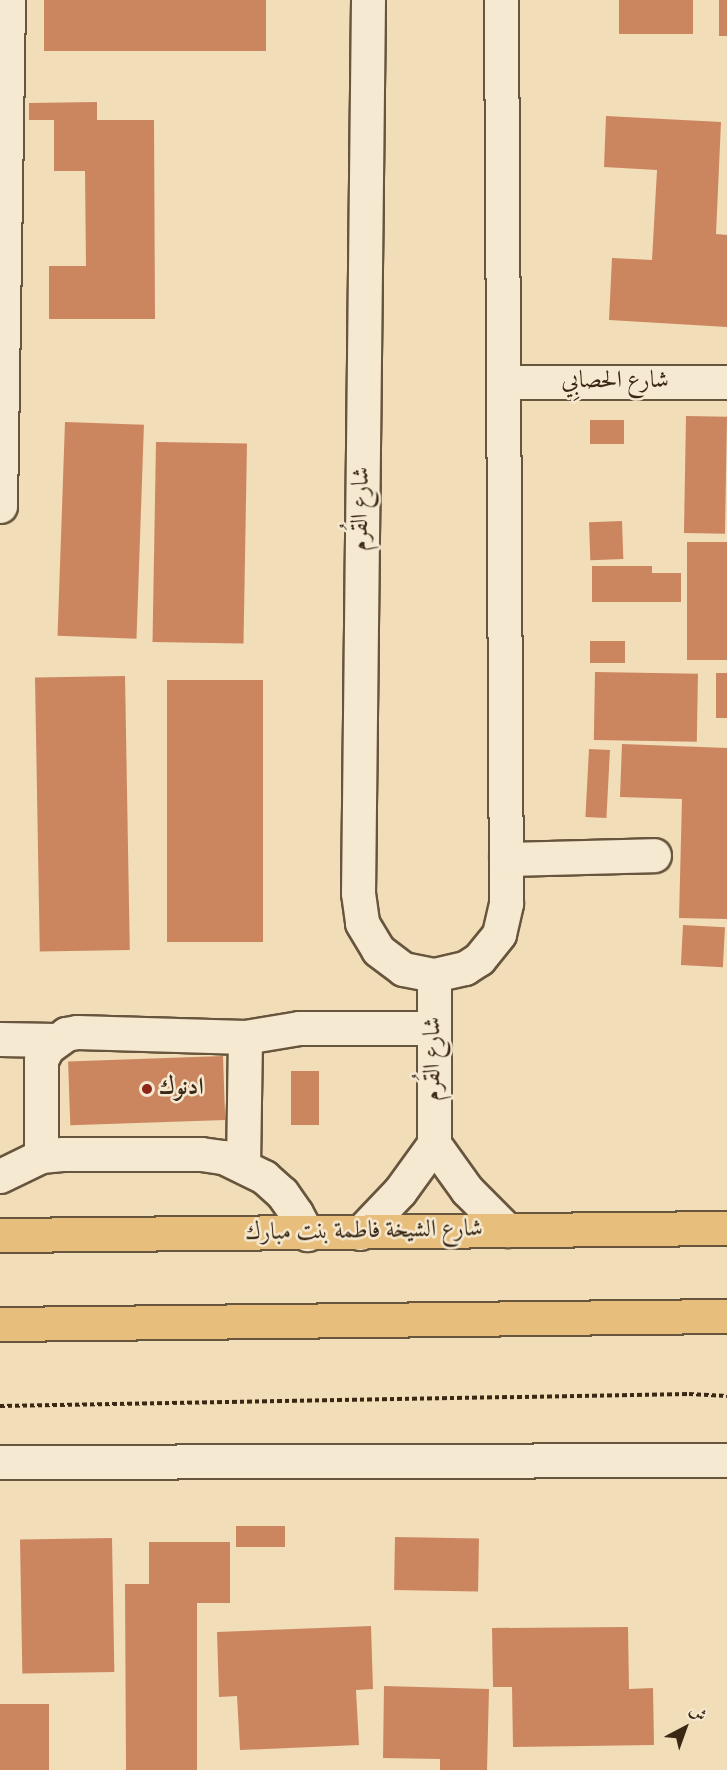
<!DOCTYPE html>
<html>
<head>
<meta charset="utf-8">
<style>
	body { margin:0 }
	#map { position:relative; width:727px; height:1770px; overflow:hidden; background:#f1ddb8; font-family:"Sorts Mill Goudy",Amiri,serif }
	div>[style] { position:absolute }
	.building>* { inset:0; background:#cb865f; transform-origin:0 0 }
	.path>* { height:4px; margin-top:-2px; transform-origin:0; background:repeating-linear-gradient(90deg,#3a2814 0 4.5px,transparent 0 7.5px) }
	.roads { filter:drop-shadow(2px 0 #68553d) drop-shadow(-2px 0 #68553d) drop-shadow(0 2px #68553d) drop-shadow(0 -2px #68553d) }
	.minor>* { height:33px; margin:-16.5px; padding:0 16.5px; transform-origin:16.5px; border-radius:16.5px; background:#f6e9d1 }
	.major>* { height:33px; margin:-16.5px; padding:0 16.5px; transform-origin:16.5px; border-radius:16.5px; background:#e8be7c }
	.dots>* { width:16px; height:16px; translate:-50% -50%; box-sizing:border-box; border:3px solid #f6e9d1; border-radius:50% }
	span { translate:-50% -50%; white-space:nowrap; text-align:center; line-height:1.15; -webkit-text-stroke:5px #f6e9d1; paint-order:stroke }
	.street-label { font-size:24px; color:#3a2814 }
	.poi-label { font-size:24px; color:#3a2814; font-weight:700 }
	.left { translate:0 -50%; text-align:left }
	.north { position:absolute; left:655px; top:1698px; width:60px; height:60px; -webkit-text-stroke:4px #f6e9d1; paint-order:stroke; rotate:41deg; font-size:16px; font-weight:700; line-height:24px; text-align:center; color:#3a2814 }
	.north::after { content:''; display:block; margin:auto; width:21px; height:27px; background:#3a2814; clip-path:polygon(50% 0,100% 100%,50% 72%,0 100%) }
</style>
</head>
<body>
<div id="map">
	<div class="building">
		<div style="left:44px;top:0;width:222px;height:51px"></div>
		<div style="left:619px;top:0;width:74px;height:34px"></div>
		<div style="left:719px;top:0;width:8px;height:36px"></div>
		<div style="clip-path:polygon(97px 102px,97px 120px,154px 120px,155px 319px,49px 319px,49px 266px,86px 266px,85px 171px,54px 171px,54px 120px,29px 120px,29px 103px)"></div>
		<div style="clip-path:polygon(606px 116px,721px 122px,716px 234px,727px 235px,727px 327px,609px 320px,612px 258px,652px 260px,657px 170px,604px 167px)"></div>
		<div style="left:686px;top:416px;width:41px;height:117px;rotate:1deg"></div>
		<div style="left:590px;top:420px;width:34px;height:24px"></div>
		<div style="left:65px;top:422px;width:79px;height:214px;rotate:2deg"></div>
		<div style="left:156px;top:442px;width:91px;height:200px;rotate:1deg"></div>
		<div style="left:622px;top:521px;width:38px;height:33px;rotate:88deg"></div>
		<div style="left:727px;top:542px;width:118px;height:40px;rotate:90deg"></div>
		<div style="clip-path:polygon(592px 566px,652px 566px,652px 573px,681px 573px,681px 602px,592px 602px)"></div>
		<div style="left:590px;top:641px;width:35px;height:22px"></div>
		<div style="left:595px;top:672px;width:103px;height:68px;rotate:1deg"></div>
		<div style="left:716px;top:673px;width:11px;height:45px"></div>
		<div style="left:125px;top:676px;width:274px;height:90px;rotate:89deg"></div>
		<div style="left:263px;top:680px;width:262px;height:96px;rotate:90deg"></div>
		<div style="clip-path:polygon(622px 744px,727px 748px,727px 919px,679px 918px,682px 799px,620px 797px)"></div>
		<div style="left:589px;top:749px;width:21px;height:68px;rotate:3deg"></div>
		<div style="left:683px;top:925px;width:42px;height:40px;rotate:3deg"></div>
		<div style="left:223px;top:1056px;width:64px;height:155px;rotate:88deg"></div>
		<div style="left:291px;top:1071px;width:28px;height:54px"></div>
		<div style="left:236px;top:1526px;width:49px;height:21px"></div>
		<div style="left:395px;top:1537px;width:84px;height:53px;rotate:1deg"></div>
		<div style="left:112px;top:1538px;width:134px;height:92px;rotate:89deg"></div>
		<div style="clip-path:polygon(149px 1542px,230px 1542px,230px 1603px,197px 1603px,197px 1770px,126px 1770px,125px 1584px,149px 1584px)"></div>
		<div style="clip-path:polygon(371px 1626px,373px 1689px,356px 1690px,359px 1745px,240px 1750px,237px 1696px,219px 1697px,217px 1632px)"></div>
		<div style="clip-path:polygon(628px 1627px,629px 1689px,653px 1688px,654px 1745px,513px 1747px,512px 1687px,493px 1687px,492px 1628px)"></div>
		<div style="clip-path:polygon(384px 1686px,489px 1689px,487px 1770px,440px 1770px,440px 1759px,383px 1758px)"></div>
		<div style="left:0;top:1704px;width:49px;height:66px"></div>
	</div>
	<div class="path">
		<div style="left:0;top:1406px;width:689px;rotate:-1deg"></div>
		<div style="left:689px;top:1394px;width:38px;rotate:3deg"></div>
	</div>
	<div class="roads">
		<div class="minor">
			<div style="left:368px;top:0;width:893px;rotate:90.64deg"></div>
			<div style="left:358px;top:893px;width:30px;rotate:82deg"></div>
			<div style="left:362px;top:923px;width:31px;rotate:59deg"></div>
			<div style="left:378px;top:950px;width:31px;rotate:37deg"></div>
			<div style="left:403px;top:969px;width:32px;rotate:11deg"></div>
			<div style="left:434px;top:975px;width:32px;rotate:-13deg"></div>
			<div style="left:465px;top:968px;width:17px;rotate:-33deg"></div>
			<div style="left:479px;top:959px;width:32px;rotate:-51deg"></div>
			<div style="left:499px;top:934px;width:32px;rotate:-77deg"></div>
			<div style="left:506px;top:903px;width:903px;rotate:-90.32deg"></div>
			<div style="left:503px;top:382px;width:224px"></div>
			<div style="left:0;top:506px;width:506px;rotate:-89.09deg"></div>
			<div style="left:506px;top:859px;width:148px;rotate:-1.5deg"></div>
			<div style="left:434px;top:975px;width:169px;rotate:90deg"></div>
			<div style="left:434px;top:1144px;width:57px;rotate:54.3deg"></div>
			<div style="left:467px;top:1190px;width:57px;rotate:45deg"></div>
			<div style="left:0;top:1039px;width:55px;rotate:1deg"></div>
			<div style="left:41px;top:1156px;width:96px;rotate:-90deg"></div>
			<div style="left:41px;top:1060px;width:13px;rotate:-63deg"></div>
			<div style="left:47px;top:1048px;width:24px;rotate:-36deg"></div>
			<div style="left:66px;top:1034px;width:11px;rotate:-10deg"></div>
			<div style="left:77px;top:1032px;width:168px;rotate:1.7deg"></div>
			<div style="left:245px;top:1037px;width:55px;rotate:-9.5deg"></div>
			<div style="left:299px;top:1028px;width:135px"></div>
			<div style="left:243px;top:1165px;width:128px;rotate:-89.1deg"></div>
			<div style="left:0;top:1176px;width:46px;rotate:-26deg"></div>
			<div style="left:41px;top:1156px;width:21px;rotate:-5deg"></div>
			<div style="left:62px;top:1154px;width:139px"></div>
			<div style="left:201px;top:1154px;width:22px;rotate:8deg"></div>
			<div style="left:223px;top:1157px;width:46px;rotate:26deg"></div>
			<div style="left:264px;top:1177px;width:24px;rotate:42deg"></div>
			<div style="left:282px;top:1193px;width:24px;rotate:55deg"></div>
			<div style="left:296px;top:1213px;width:24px;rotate:62deg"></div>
			<div style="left:360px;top:1233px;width:58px;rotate:-46.4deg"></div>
			<div style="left:400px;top:1191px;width:58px;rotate:-54.1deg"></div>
			<div style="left:0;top:1462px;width:727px;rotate:-0.16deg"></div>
		</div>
		<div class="major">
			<div style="left:0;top:1235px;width:727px;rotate:-0.55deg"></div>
			<div style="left:0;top:1324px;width:727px;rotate:-0.63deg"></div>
		</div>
	</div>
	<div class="dots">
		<div style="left:147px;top:1089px;background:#8f2418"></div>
	</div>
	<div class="street-label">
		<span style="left:615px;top:382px">شارع الحصابِي</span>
		<span style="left:362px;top:509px;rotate:-89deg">شارع القُرم</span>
		<span style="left:434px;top:1059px;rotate:-90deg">شارع القُرم</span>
		<span style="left:364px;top:1232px;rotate:-1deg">شارع الشيخة فاطمة بنت مبارك</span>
	</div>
	<div class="poi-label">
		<span class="left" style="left:159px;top:1089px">ادنوك</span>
	</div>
	<div class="north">ش</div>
</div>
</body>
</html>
